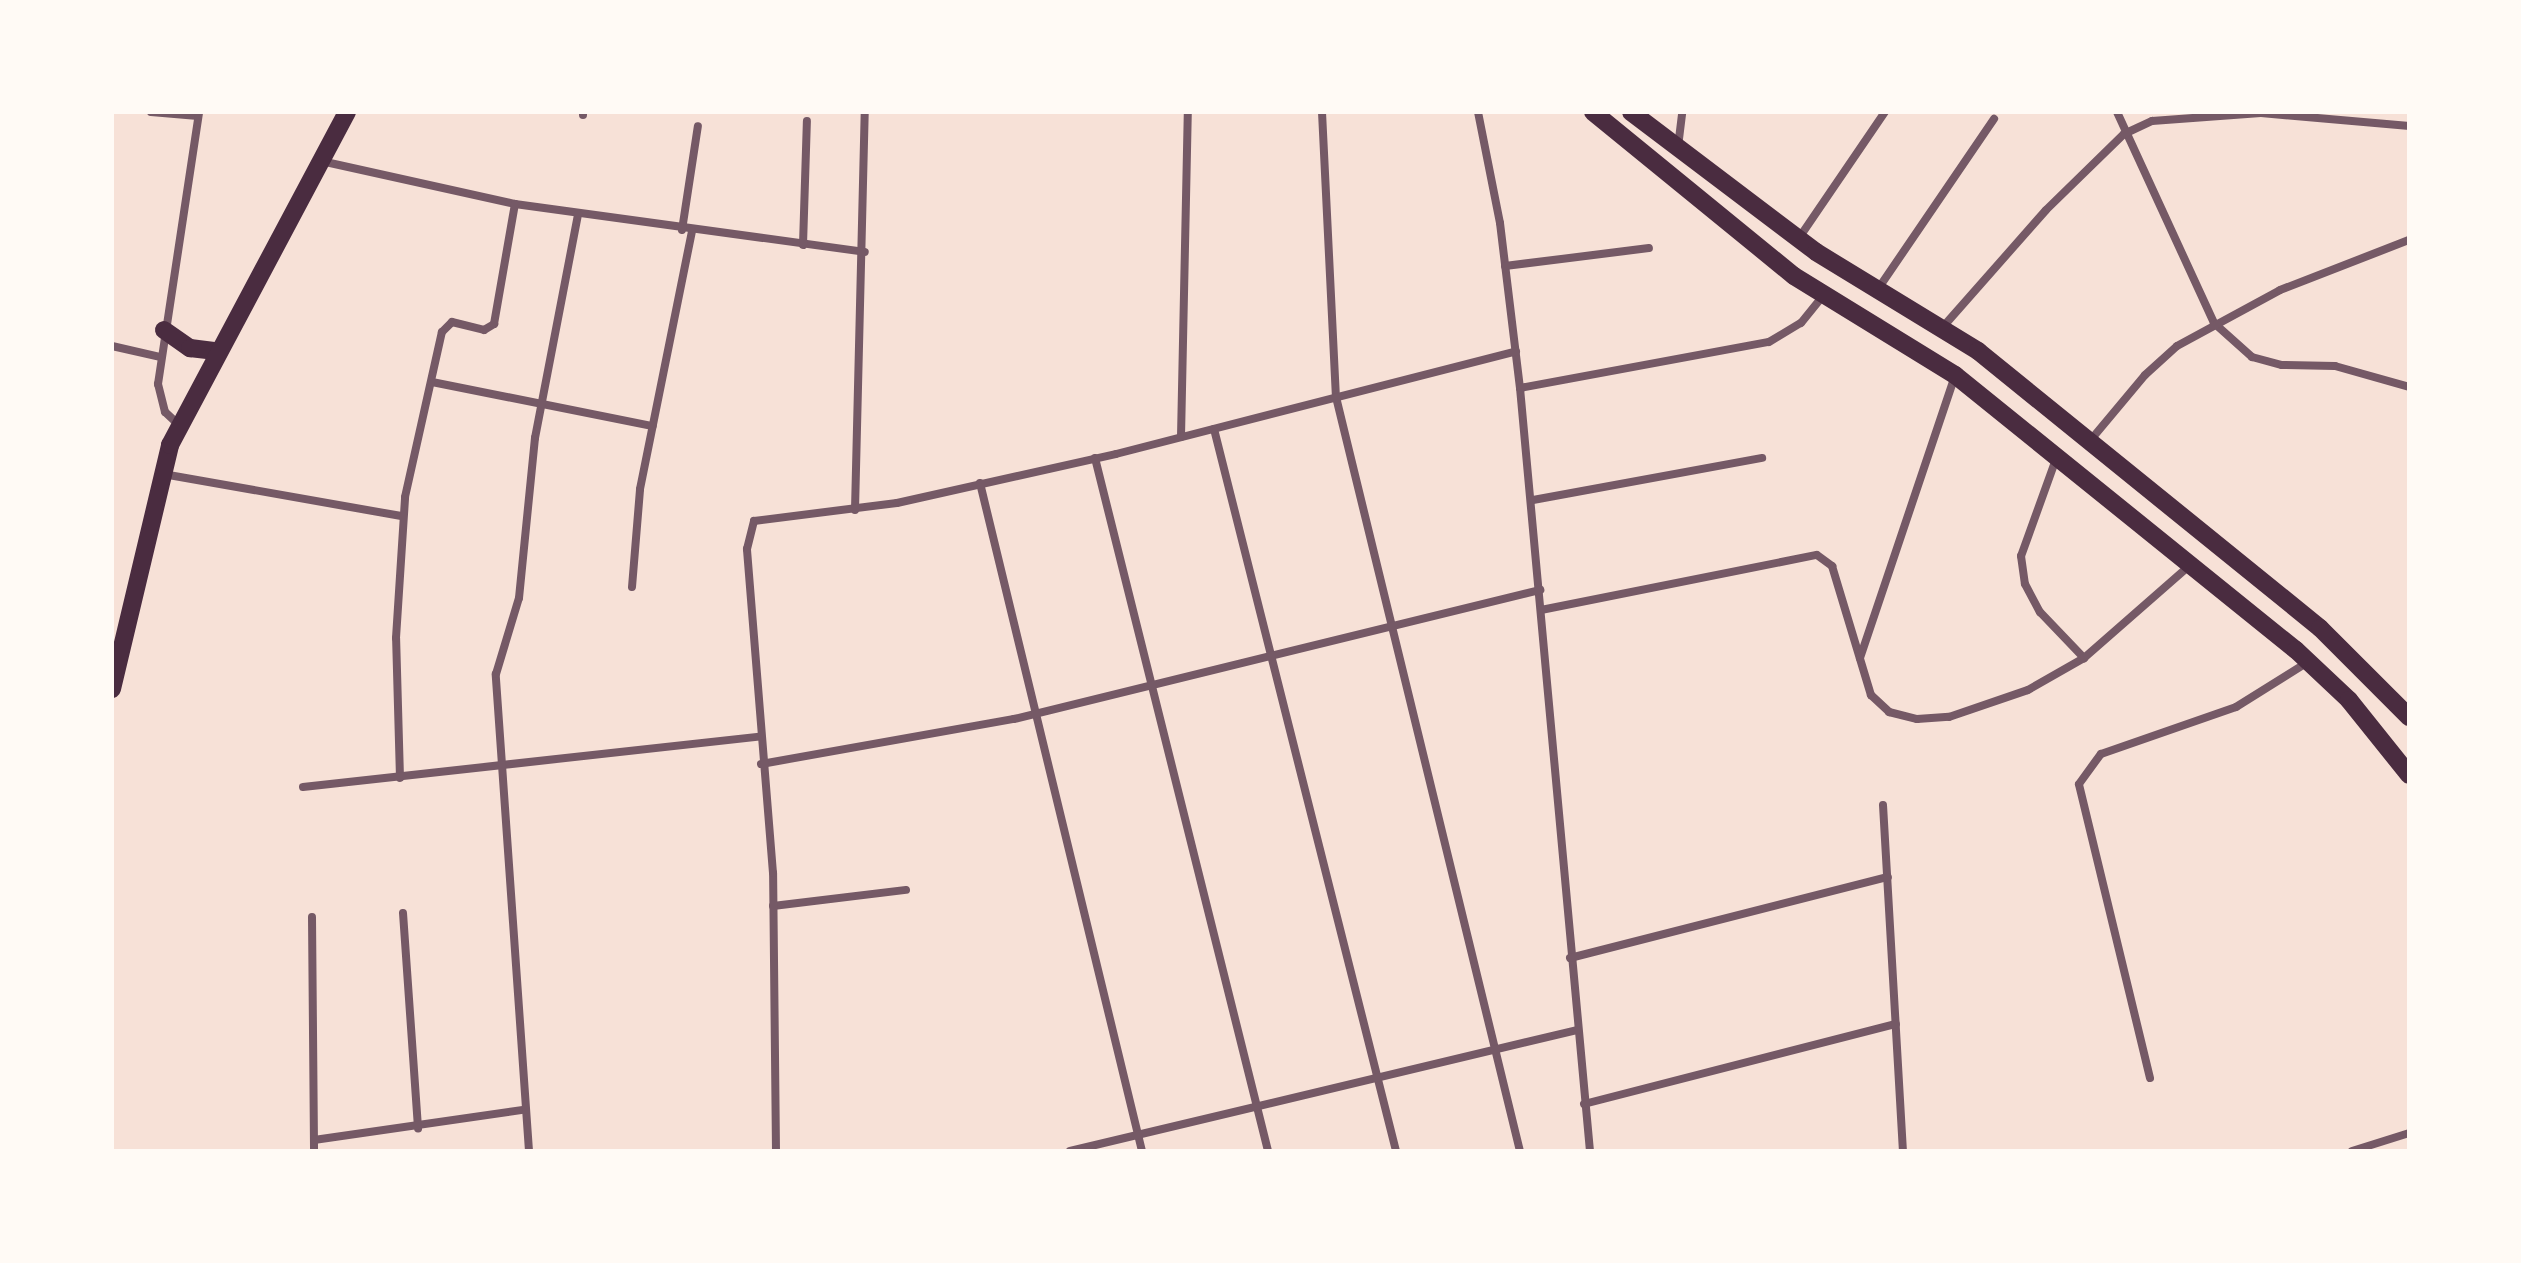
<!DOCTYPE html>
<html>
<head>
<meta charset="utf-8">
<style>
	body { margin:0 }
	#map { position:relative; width:2521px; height:1263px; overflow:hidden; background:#f7e1d7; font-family:"DM Sans",sans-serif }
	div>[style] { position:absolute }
	.minor>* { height:8px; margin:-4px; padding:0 4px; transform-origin:4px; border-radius:4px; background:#755966 }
	.primary>* { height:18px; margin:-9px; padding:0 9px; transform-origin:9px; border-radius:9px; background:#4a2c40 }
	span { translate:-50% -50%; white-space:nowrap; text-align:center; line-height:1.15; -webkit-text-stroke:6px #fffaf5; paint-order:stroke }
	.frame { position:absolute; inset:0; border:114px solid #fffaf5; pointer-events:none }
</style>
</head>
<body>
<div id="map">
	<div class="minor">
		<div style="left:151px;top:112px;width:47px;rotate:4.9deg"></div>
		<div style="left:1322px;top:112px;width:285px;rotate:87.2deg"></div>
		<div style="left:1336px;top:397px;width:776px;rotate:76.29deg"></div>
		<div style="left:1478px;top:112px;width:113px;rotate:78.8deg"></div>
		<div style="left:1500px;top:223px;width:166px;rotate:83.1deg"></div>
		<div style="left:1520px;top:388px;width:766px;rotate:84.76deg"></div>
		<div style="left:2117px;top:112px;width:232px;rotate:65.3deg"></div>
		<div style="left:2214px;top:323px;width:51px;rotate:41.8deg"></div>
		<div style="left:2252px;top:357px;width:31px;rotate:15deg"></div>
		<div style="left:2282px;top:365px;width:53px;rotate:1.1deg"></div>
		<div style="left:2335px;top:366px;width:77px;rotate:15.8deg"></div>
		<div style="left:583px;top:115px;width:3px;rotate:-90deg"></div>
		<div style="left:1678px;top:147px;width:35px;rotate:-83deg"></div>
		<div style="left:321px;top:161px;width:199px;rotate:12.5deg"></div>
		<div style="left:515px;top:204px;width:353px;rotate:7.8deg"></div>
		<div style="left:682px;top:230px;width:105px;rotate:-81.3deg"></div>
		<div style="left:1799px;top:238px;width:153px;rotate:-55.7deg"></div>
		<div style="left:803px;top:245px;width:124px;rotate:-88.2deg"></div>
		<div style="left:1505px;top:266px;width:145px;rotate:-7.1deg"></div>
		<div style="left:1878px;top:289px;width:206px;rotate:-55.7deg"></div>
		<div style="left:1942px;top:328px;width:157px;rotate:-48.6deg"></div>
		<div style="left:2046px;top:210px;width:109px;rotate:-44.3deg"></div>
		<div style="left:2124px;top:134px;width:31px;rotate:-25deg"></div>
		<div style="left:2152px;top:121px;width:109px;rotate:-4.2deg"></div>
		<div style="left:2261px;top:113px;width:149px;rotate:5deg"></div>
		<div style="left:112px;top:346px;width:49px;rotate:12.9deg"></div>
		<div style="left:432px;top:382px;width:225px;rotate:11.3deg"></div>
		<div style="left:1520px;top:388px;width:253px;rotate:-10.5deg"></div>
		<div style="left:1769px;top:342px;width:37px;rotate:-31deg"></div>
		<div style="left:1801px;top:323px;width:36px;rotate:-51deg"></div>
		<div style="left:179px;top:425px;width:19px;rotate:-137deg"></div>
		<div style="left:165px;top:412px;width:29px;rotate:-104deg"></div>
		<div style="left:158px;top:384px;width:275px;rotate:-81.4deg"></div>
		<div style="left:1214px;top:429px;width:745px;rotate:75.85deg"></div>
		<div style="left:1181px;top:437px;width:325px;rotate:-88.8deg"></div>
		<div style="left:2089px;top:442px;width:87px;rotate:-50.1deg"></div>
		<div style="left:2145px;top:375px;width:43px;rotate:-42.2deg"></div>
		<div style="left:2177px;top:346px;width:117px;rotate:-28.5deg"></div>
		<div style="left:2280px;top:290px;width:138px;rotate:-21.2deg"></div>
		<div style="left:1095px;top:458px;width:714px;rotate:75.98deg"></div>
		<div style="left:2056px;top:459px;width:103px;rotate:109.8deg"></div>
		<div style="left:2021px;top:556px;width:28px;rotate:82deg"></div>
		<div style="left:2025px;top:584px;width:32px;rotate:62deg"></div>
		<div style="left:2040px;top:612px;width:64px;rotate:46.3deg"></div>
		<div style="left:163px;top:474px;width:242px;rotate:10deg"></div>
		<div style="left:980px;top:483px;width:687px;rotate:76.37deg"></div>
		<div style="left:1533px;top:500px;width:233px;rotate:-10.4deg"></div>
		<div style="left:855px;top:510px;width:398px;rotate:-88.6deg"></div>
		<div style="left:632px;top:587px;width:98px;rotate:-85.3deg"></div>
		<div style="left:640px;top:489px;width:263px;rotate:-78.6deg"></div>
		<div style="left:1541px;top:610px;width:281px;rotate:-11.3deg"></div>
		<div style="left:1817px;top:555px;width:19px;rotate:36deg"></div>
		<div style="left:1832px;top:566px;width:135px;rotate:73.2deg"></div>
		<div style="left:1871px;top:695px;width:25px;rotate:43deg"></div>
		<div style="left:1889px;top:712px;width:29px;rotate:14deg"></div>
		<div style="left:1917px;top:719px;width:32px;rotate:-4deg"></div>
		<div style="left:1949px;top:717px;width:83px;rotate:-18.9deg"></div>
		<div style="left:2028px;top:690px;width:64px;rotate:-29.7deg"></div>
		<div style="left:2084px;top:658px;width:140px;rotate:-41.2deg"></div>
		<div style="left:1860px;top:658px;width:299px;rotate:-71.4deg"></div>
		<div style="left:761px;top:764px;width:257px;rotate:-10.1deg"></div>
		<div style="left:1014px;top:719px;width:542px;rotate:-13.78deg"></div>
		<div style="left:400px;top:778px;width:140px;rotate:-91.6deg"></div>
		<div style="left:396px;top:638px;width:141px;rotate:-86.3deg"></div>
		<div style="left:405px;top:497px;width:169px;rotate:-77.4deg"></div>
		<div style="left:442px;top:332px;width:14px;rotate:-45deg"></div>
		<div style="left:452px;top:322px;width:33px;rotate:14deg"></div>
		<div style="left:484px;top:330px;width:12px;rotate:-31deg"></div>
		<div style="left:494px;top:324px;width:122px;rotate:-80.1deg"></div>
		<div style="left:303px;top:787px;width:459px;rotate:-6.3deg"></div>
		<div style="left:1883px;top:805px;width:347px;rotate:86.7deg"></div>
		<div style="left:773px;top:906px;width:134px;rotate:-6.9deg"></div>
		<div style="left:403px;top:913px;width:216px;rotate:86deg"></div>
		<div style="left:312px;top:917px;width:234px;rotate:89.5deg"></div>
		<div style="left:1570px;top:958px;width:328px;rotate:-14.3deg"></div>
		<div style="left:2150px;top:1078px;width:302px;rotate:-103.6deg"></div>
		<div style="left:2079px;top:784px;width:37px;rotate:-54deg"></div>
		<div style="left:2101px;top:754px;width:143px;rotate:-19.2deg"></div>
		<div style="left:2236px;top:707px;width:85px;rotate:-32deg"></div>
		<div style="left:1584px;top:1104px;width:322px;rotate:-14.4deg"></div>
		<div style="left:314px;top:1140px;width:211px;rotate:-8.2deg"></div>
		<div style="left:529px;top:1151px;width:478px;rotate:-94deg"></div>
		<div style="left:496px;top:674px;width:79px;rotate:-73.2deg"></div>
		<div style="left:519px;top:598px;width:161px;rotate:-84.3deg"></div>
		<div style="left:535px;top:438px;width:228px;rotate:-79.1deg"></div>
		<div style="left:776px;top:1151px;width:278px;rotate:-90.6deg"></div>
		<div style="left:773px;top:873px;width:325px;rotate:-94.6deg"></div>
		<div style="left:747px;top:549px;width:29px;rotate:-76deg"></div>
		<div style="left:754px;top:521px;width:144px;rotate:-7.2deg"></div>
		<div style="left:897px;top:503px;width:224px;rotate:-12.6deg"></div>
		<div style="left:1116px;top:454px;width:413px;rotate:-14.4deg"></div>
		<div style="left:1070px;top:1151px;width:521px;rotate:-13.42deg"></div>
		<div style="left:2352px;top:1151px;width:60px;rotate:-17.5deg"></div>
	</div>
	<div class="primary">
		<div style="left:1593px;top:112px;width:259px;rotate:39.2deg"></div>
		<div style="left:1794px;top:276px;width:189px;rotate:31.6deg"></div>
		<div style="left:1955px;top:375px;width:438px;rotate:38.9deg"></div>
		<div style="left:2296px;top:650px;width:73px;rotate:43.3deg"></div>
		<div style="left:2349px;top:700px;width:96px;rotate:51.3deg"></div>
		<div style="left:1631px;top:112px;width:232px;rotate:37.1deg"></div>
		<div style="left:1816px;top:252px;width:190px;rotate:31.4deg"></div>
		<div style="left:1978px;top:351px;width:440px;rotate:39deg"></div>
		<div style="left:2320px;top:628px;width:126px;rotate:45deg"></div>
		<div style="left:164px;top:330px;width:32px;rotate:35deg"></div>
		<div style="left:190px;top:348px;width:26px;rotate:7deg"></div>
		<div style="left:112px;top:689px;width:251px;rotate:-76.6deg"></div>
		<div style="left:170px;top:445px;width:377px;rotate:-62deg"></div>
	</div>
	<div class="frame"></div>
</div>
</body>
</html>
